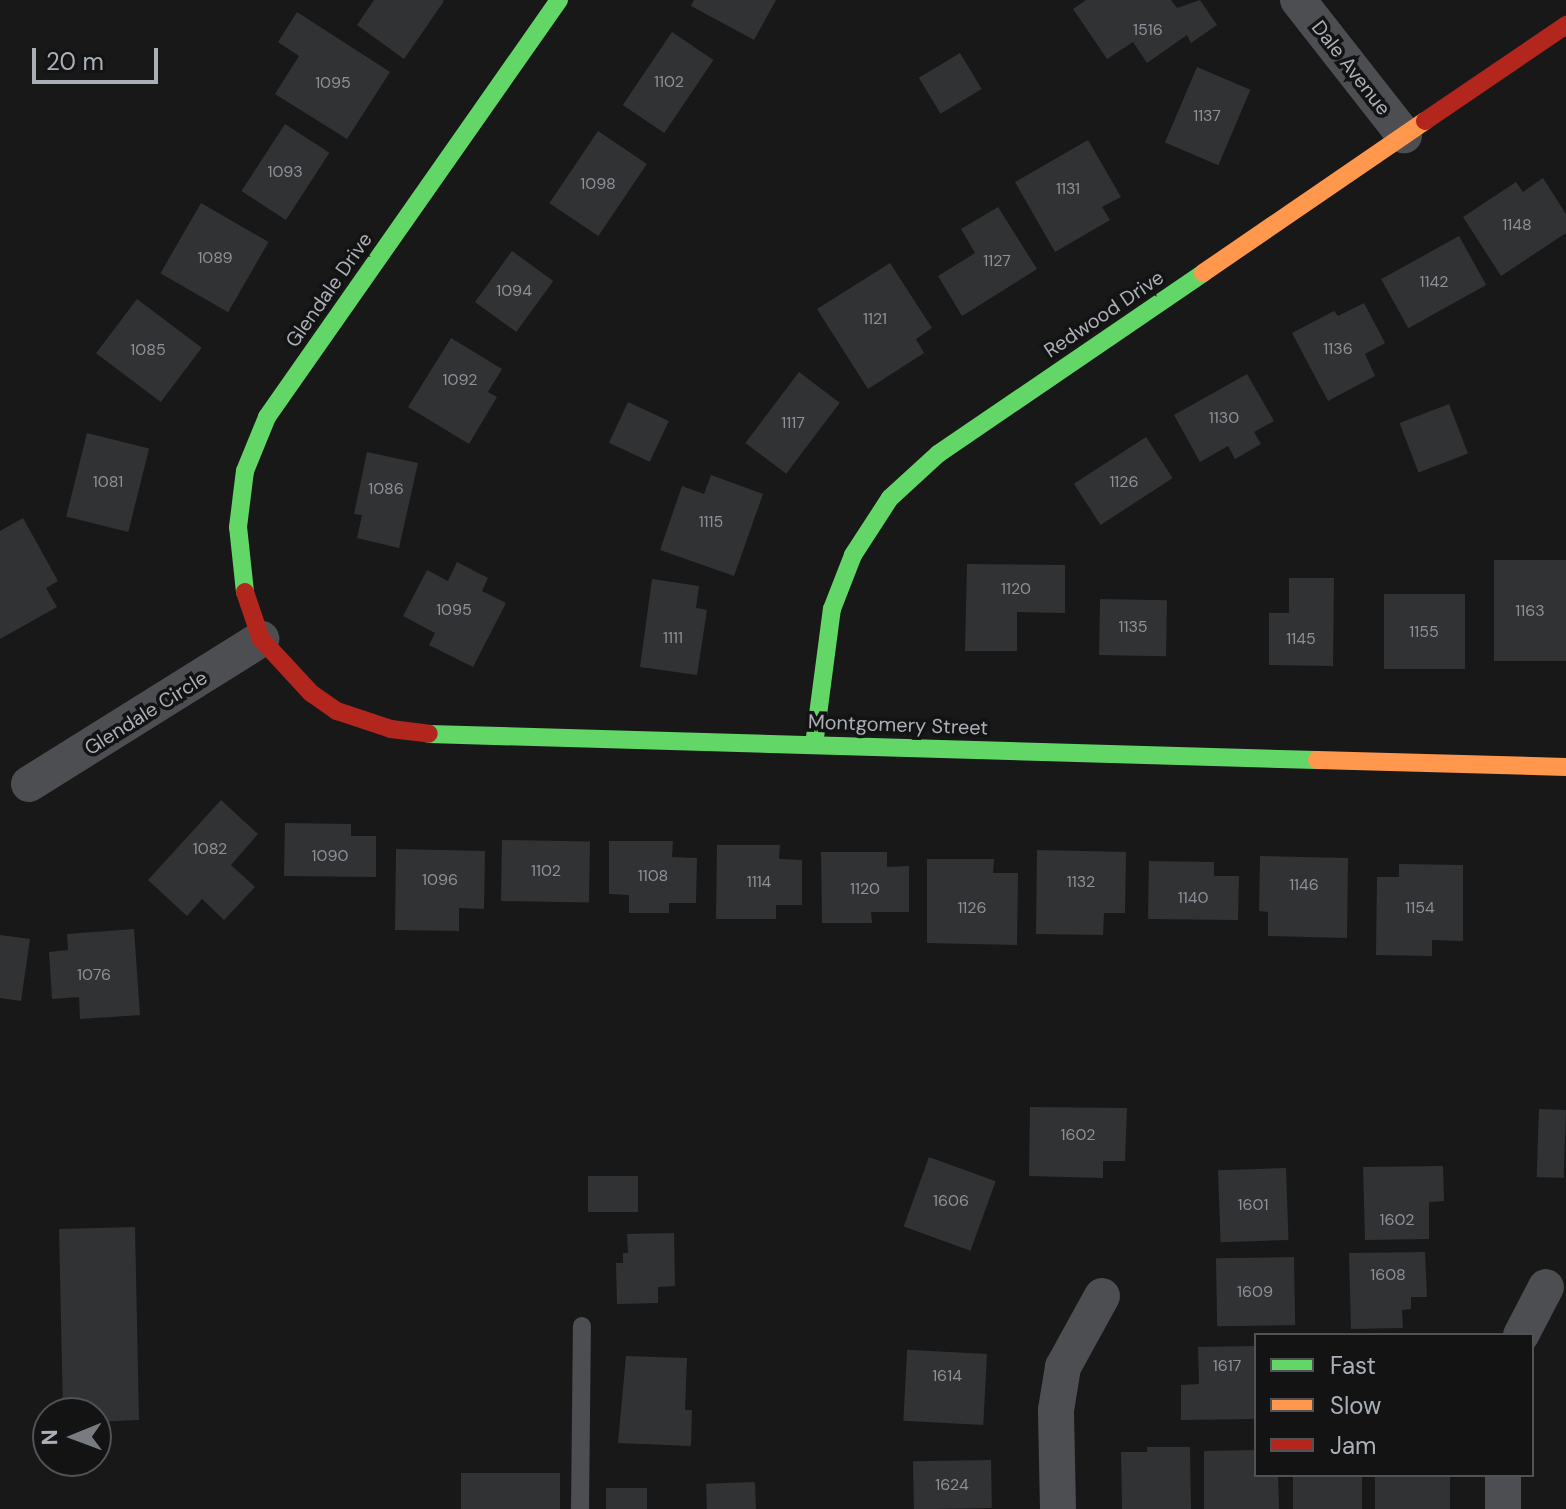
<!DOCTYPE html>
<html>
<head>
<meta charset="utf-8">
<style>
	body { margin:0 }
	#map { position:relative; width:1566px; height:1509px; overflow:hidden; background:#181819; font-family:"DM Sans",sans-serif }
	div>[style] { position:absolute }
	.building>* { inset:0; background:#313233; transform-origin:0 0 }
	.lane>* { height:18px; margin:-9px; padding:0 9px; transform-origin:9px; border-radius:9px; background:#4d4e51 }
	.street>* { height:36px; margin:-18px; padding:0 18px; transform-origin:18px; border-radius:18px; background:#4d4e51 }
	.fast>* { height:18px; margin:-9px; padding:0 9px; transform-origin:9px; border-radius:9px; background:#63d668 }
	.slow>* { height:18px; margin:-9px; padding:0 9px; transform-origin:9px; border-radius:9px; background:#ff974d }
	.jam>* { height:18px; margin:-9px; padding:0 9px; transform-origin:9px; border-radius:9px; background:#b3261e }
	span { translate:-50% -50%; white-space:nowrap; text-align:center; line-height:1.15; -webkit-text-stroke:7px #131314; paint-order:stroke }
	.number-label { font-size:16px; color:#8c9097 }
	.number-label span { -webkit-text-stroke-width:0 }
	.street-label { font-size:20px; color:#abb0b8 }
	.legend { position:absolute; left:1254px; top:1333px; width:280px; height:144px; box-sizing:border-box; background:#131314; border:2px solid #505256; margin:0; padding:10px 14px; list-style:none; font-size:24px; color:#abb0b8 }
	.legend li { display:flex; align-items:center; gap:16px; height:40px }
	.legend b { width:40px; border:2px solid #505256 }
	.north { position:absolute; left:32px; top:1397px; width:80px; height:80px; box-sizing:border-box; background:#131314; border:2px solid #505256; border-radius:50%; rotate:269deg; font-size:22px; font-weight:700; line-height:32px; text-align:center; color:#abb0b8 }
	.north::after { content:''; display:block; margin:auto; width:28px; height:36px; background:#787b80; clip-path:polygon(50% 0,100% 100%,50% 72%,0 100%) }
	.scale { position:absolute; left:32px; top:48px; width:126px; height:36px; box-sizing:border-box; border:4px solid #abb0b8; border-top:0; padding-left:10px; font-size:24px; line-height:28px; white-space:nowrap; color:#abb0b8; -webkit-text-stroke:6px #131314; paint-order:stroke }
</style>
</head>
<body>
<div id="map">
	<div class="building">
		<div style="clip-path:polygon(374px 0,442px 0,444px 1px,404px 59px,357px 25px)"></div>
		<div style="clip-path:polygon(694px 0,776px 0,754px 40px,691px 6px)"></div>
		<div style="clip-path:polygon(1086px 0,1171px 0,1177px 8px,1200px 0,1217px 25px,1191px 43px,1187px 35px,1147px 63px,1133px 42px,1107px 59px,1073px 9px)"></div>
		<div style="clip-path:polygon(297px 12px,390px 72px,347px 139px,275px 94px,299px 56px,278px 42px)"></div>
		<div style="left:672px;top:32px;width:50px;height:88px;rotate:34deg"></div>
		<div style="left:960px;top:53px;width:42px;height:48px;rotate:59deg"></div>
		<div style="left:1197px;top:67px;width:58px;height:82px;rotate:23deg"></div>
		<div style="left:285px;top:124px;width:53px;height:80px;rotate:33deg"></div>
		<div style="left:598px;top:131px;width:59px;height:87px;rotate:34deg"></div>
		<div style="clip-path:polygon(1088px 140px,1121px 197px,1102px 207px,1110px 220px,1055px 252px,1015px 182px)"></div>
		<div style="clip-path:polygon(1543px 178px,1566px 214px,1566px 233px,1501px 276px,1463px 217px,1516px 182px,1523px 192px)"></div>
		<div style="left:201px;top:203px;width:78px;height:81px;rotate:30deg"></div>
		<div style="clip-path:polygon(998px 207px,1037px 269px,962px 316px,938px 276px,975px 253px,961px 229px)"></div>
		<div style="left:1459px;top:236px;width:56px;height:89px;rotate:61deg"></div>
		<div style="left:512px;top:251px;width:51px;height:63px;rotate:36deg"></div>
		<div style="clip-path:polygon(890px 263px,932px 328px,916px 339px,924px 353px,868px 389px,817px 309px)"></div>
		<div style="left:137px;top:299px;width:81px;height:68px;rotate:37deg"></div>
		<div style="clip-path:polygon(1364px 303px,1385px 343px,1365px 354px,1375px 376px,1328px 401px,1292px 333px,1334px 311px,1338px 316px)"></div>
		<div style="clip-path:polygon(451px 338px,502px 369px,488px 392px,497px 397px,469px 444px,408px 407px)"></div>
		<div style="left:799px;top:372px;width:51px;height:89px;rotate:37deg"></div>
		<div style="clip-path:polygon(1247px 374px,1274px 421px,1254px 432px,1261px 444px,1235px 459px,1228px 446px,1200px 462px,1174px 415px)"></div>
		<div style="left:628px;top:402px;width:45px;height:45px;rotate:25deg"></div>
		<div style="left:1449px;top:404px;width:53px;height:53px;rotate:69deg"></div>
		<div style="left:87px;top:433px;width:64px;height:86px;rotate:14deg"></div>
		<div style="left:1146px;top:437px;width:49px;height:86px;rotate:57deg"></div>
		<div style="clip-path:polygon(367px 452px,418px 463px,399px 548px,357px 538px,362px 515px,354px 514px)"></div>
		<div style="clip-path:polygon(711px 475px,763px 494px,734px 576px,660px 550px,682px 486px,704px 494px)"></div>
		<div style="clip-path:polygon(23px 518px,58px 581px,46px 588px,57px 607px,0 639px,0 531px)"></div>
		<div style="left:1494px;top:560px;width:72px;height:101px"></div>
		<div style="clip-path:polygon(457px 562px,488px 578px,482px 591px,506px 603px,473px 667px,429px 645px,435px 633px,403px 616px,427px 570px,448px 581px)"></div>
		<div style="clip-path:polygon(967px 564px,1065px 565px,1065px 613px,1017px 612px,1017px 651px,965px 651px)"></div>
		<div style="clip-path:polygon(1289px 578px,1334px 578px,1333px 666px,1269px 665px,1269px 613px,1289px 613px)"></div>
		<div style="clip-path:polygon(652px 579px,699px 586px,696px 608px,707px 610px,697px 675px,640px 667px)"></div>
		<div style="left:1384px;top:594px;width:81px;height:75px"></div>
		<div style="left:1100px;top:599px;width:67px;height:56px;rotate:1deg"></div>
		<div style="clip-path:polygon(221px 800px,258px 834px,231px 865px,255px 887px,224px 920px,202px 899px,187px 916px,148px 880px)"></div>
		<div style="clip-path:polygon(285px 823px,351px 824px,351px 836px,376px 836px,376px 877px,284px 876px)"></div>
		<div style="left:502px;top:840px;width:88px;height:61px;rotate:1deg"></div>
		<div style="clip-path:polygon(609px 841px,673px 841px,672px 857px,697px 858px,696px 903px,669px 903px,669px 913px,629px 913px,629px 895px,609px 894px)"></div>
		<div style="clip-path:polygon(717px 845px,780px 845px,779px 859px,802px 860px,802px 905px,776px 905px,776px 919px,716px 919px)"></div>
		<div style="clip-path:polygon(396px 849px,485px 851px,484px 909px,459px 908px,459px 931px,395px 930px)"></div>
		<div style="clip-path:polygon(1037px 850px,1126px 852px,1125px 913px,1104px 913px,1103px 935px,1036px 934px)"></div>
		<div style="clip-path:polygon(821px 852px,887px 852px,887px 867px,909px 866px,909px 912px,871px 912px,872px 923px,822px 923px)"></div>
		<div style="clip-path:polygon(1260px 856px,1348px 858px,1347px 938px,1268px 936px,1268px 912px,1259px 911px)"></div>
		<div style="clip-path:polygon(927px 859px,994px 859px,993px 873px,1018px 873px,1017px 945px,927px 943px)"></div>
		<div style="clip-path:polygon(1149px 861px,1214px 862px,1214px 876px,1239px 876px,1238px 920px,1148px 919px)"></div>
		<div style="clip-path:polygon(1399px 864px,1463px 865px,1463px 941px,1432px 940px,1432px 956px,1376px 955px,1377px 877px,1399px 877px)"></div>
		<div style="clip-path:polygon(134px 929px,140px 1015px,80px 1019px,79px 997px,52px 999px,49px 952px,68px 950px,67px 934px)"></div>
		<div style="clip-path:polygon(0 935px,30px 939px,21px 1001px,0 998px)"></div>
		<div style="clip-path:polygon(1030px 1107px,1127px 1108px,1125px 1161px,1103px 1161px,1103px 1178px,1029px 1176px)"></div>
		<div style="left:1539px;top:1109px;width:27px;height:68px;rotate:2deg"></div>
		<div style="left:929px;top:1157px;width:71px;height:74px;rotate:20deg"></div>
		<div style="clip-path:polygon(1443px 1166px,1444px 1201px,1429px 1202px,1429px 1239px,1365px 1240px,1363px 1167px)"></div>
		<div style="left:1286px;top:1168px;width:72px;height:68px;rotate:88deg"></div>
		<div style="left:638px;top:1176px;width:36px;height:50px;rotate:90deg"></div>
		<div style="clip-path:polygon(135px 1227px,139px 1420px,96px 1422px,96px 1413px,63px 1413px,59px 1229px)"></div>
		<div style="clip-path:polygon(674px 1233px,675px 1286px,658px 1287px,658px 1303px,617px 1304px,616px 1263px,623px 1263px,623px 1253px,628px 1253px,627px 1234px)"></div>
		<div style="clip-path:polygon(1425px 1252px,1427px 1297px,1411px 1297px,1411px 1309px,1402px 1310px,1403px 1328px,1351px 1329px,1349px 1253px)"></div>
		<div style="left:1294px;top:1257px;width:68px;height:78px;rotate:89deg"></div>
		<div style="clip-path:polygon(1256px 1346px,1256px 1419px,1181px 1420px,1181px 1385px,1199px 1384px,1198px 1347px)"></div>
		<div style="left:987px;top:1354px;width:71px;height:80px;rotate:93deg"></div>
		<div style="clip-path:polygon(626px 1356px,687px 1358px,685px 1410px,692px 1410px,691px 1446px,618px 1443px)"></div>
		<div style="clip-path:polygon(1147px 1447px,1190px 1447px,1191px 1509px,1122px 1509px,1121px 1452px,1147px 1452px)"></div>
		<div style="clip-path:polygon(1256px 1450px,1256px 1475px,1278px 1475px,1279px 1509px,1204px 1509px,1204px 1451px)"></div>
		<div style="left:991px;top:1460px;width:48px;height:78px;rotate:89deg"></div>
		<div style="left:560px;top:1473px;width:36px;height:99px;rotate:90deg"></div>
		<div style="left:1293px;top:1475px;width:69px;height:34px"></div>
		<div style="left:1375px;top:1475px;width:75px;height:34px"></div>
		<div style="left:755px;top:1482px;width:27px;height:49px;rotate:88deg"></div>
		<div style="left:647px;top:1488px;width:21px;height:41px;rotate:90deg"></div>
	</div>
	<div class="lane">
		<div style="left:580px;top:1509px;width:183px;rotate:-89.4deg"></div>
	</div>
	<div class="street">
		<div style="left:1298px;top:0;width:172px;rotate:51.9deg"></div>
		<div style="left:29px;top:784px;width:274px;rotate:-32deg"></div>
		<div style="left:1521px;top:1335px;width:54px;rotate:-62.5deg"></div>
		<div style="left:1503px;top:1475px;width:34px;rotate:90deg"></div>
		<div style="left:1058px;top:1509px;width:99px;rotate:-91.2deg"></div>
		<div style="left:1056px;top:1410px;width:44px;rotate:-80.8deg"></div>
		<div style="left:1063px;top:1367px;width:81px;rotate:-61.2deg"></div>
	</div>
	<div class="fast">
		<div style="left:245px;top:592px;width:65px;rotate:-96.1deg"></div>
		<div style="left:238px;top:527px;width:56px;rotate:-82.9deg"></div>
		<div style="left:245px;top:471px;width:58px;rotate:-67.8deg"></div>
		<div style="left:267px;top:417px;width:509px;rotate:-55deg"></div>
		<div style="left:429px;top:734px;width:888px;rotate:1.68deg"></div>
		<div style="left:814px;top:745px;width:137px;rotate:-82.5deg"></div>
		<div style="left:832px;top:609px;width:58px;rotate:-68.7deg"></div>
		<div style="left:853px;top:555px;width:68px;rotate:-57deg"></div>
		<div style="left:890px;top:498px;width:65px;rotate:-42.5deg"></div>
		<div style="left:938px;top:454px;width:321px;rotate:-34.3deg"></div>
	</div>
	<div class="slow">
		<div style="left:1203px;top:273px;width:269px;rotate:-34.4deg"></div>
		<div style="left:1317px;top:760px;width:249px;rotate:1.6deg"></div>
	</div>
	<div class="jam">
		<div style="left:1425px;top:121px;width:171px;rotate:-34.2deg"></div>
		<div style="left:245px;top:592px;width:50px;rotate:71.2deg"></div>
		<div style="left:261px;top:639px;width:74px;rotate:47.2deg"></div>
		<div style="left:311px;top:693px;width:32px;rotate:35deg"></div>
		<div style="left:337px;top:711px;width:57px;rotate:18.4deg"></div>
		<div style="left:391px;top:729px;width:38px;rotate:7deg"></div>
	</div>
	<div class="number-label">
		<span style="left:1148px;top:30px">1516</span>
		<span style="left:669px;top:82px">1102</span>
		<span style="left:333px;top:83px">1095</span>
		<span style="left:1207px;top:116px">1137</span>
		<span style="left:285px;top:172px">1093</span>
		<span style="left:598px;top:184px">1098</span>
		<span style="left:1068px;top:189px">1131</span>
		<span style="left:1517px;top:225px">1148</span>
		<span style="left:215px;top:258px">1089</span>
		<span style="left:997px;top:261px">1127</span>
		<span style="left:1434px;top:282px">1142</span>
		<span style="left:514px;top:291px">1094</span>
		<span style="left:875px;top:319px">1121</span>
		<span style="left:1338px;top:349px">1136</span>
		<span style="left:148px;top:350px">1085</span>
		<span style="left:460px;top:380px">1092</span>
		<span style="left:1224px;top:418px">1130</span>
		<span style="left:793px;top:423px">1117</span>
		<span style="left:108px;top:482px">1081</span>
		<span style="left:1124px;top:482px">1126</span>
		<span style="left:386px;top:489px">1086</span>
		<span style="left:711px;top:522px">1115</span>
		<span style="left:1016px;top:589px">1120</span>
		<span style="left:454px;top:610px">1095</span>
		<span style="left:1530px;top:611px">1163</span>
		<span style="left:1133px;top:627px">1135</span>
		<span style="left:1424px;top:632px">1155</span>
		<span style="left:673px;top:638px">1111</span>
		<span style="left:1301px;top:639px">1145</span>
		<span style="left:210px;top:849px">1082</span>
		<span style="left:330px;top:856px">1090</span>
		<span style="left:546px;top:871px">1102</span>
		<span style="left:653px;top:876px">1108</span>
		<span style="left:440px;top:880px">1096</span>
		<span style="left:759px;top:882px">1114</span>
		<span style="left:1081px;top:882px">1132</span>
		<span style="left:1304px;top:885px">1146</span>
		<span style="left:865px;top:889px">1120</span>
		<span style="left:1193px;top:898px">1140</span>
		<span style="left:972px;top:908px">1126</span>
		<span style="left:1420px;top:908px">1154</span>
		<span style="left:94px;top:975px">1076</span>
		<span style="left:1078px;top:1135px">1602</span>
		<span style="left:951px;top:1201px">1606</span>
		<span style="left:1253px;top:1205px">1601</span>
		<span style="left:1397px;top:1220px">1602</span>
		<span style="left:1388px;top:1275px">1608</span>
		<span style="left:1255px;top:1292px">1609</span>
		<span style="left:1227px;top:1366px">1617</span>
		<span style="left:947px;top:1376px">1614</span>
		<span style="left:952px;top:1485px">1624</span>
	</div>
	<div class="street-label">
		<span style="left:1351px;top:68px;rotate:52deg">Dale Avenue</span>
		<span style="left:329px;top:290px;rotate:-55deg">Glendale Drive</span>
		<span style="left:1104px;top:314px;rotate:-34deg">Redwood Drive</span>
		<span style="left:146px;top:713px;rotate:-32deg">Glendale Circle</span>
		<span style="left:898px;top:725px;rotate:2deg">Montgomery Street</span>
	</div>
	<ul class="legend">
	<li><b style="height:10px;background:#63d668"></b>Fast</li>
	<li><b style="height:10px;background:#ff974d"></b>Slow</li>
	<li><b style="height:10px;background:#b3261e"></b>Jam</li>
	</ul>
	<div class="north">N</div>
	<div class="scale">20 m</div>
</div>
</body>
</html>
